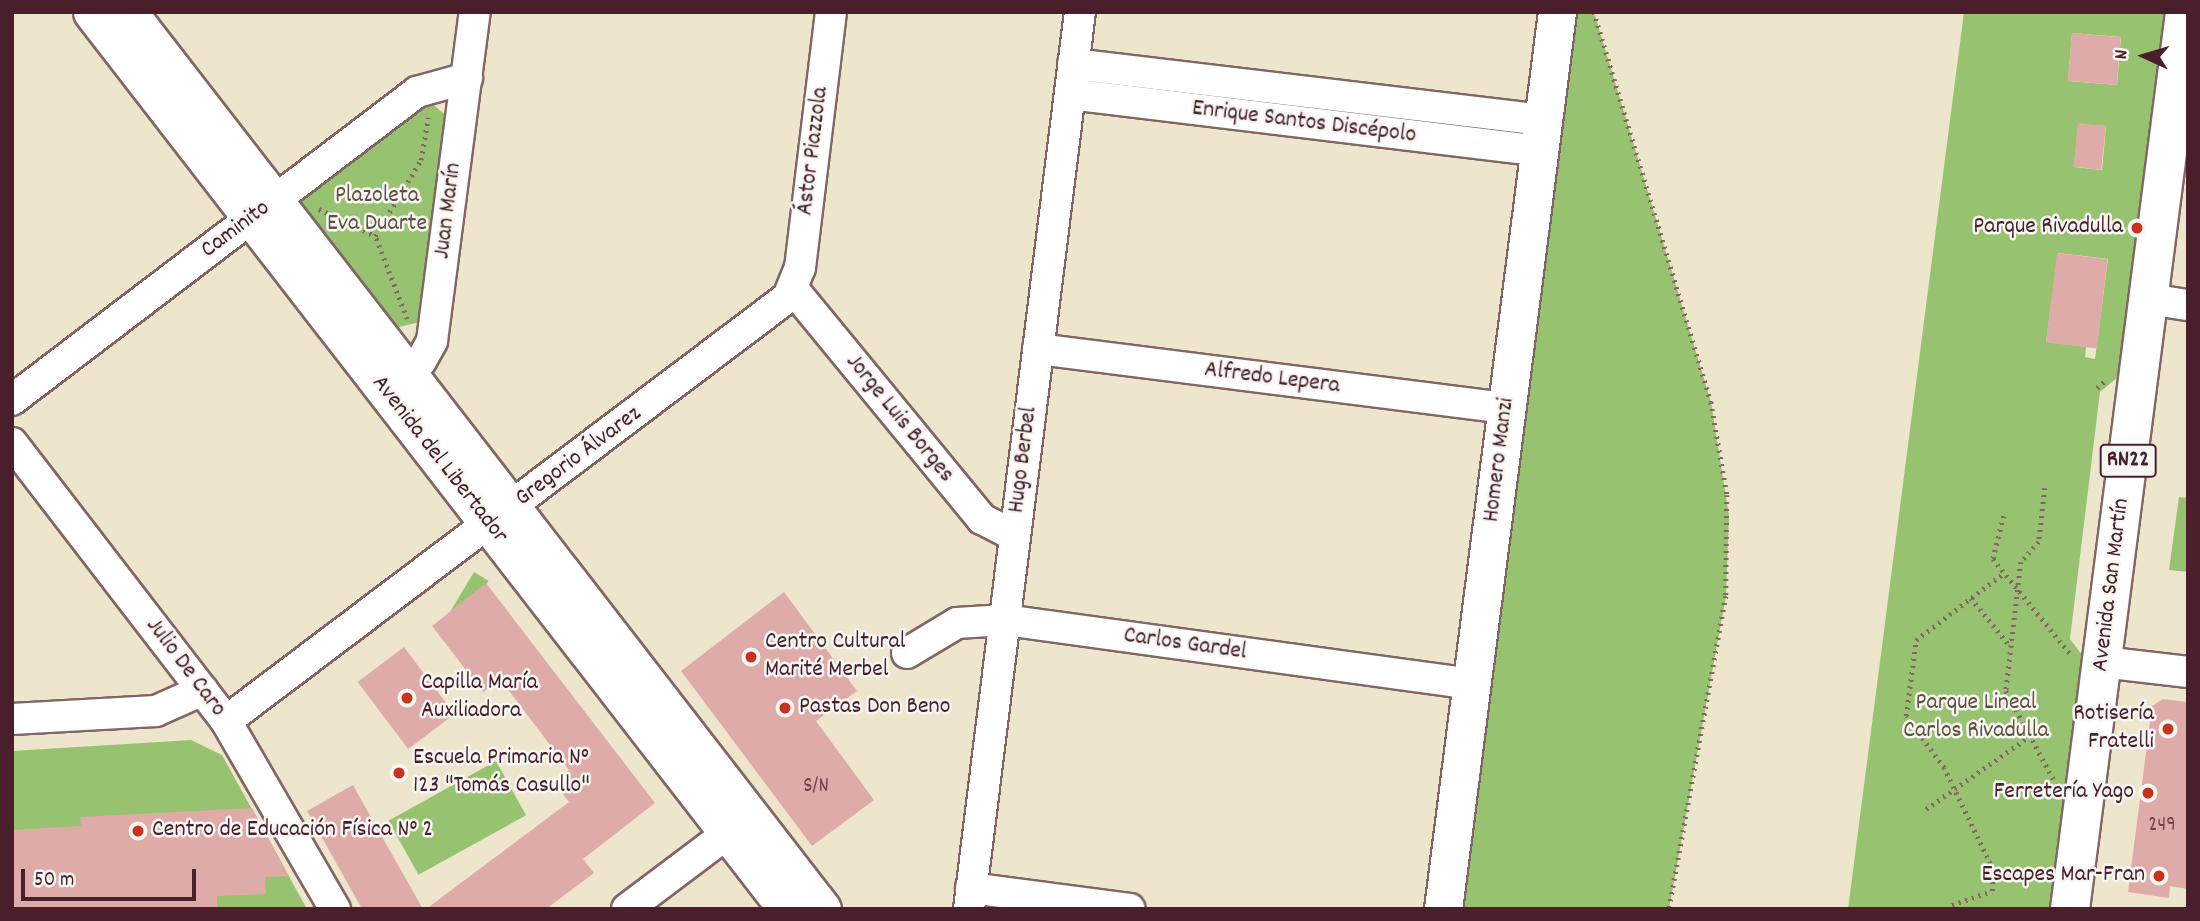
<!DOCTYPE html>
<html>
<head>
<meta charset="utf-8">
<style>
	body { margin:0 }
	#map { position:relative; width:2200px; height:921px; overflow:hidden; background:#eee6cc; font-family:Dekko,sans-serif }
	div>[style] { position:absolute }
	.green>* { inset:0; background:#97c370; transform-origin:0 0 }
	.building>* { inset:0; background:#dfaba8; transform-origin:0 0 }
	.path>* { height:4.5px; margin-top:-2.25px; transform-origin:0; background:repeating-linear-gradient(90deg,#836563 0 2px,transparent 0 7px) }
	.roads { filter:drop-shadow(2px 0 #836563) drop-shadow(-2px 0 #836563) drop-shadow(0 2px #836563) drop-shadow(0 -2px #836563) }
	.minor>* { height:30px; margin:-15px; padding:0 15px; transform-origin:15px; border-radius:15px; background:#fff }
	.major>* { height:37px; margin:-18.5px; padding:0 18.5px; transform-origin:18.5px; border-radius:18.5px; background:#fff }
	.highway>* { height:38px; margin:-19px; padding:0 19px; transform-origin:19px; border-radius:19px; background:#fff }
	.dots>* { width:19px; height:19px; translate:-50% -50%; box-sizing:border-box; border:4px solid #f6f6f2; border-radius:50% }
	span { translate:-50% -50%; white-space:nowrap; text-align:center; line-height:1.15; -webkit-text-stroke:5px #f6f6f2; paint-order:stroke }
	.number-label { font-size:21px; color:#6f424a }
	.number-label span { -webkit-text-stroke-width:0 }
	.shield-label span { padding:2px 5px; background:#f6f6f2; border:2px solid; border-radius:5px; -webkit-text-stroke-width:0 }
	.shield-label { font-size:23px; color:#4a1f2b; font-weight:700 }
	.street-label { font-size:24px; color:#4a1f2b }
	.park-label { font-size:24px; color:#615040 }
	.poi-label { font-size:24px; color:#4a1f2b }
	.right { translate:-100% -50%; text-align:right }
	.left { translate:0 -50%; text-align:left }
	.frame { position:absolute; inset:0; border:14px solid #4a1f2b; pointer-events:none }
	.north { position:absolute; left:2109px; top:21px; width:70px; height:70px; -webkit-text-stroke:5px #f6f6f2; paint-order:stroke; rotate:274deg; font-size:19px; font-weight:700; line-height:28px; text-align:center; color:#4a1f2b }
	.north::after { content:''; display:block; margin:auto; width:24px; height:32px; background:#4a1f2b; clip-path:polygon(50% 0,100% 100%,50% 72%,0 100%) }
	.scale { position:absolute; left:21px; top:869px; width:175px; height:32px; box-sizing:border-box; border:4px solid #4a1f2b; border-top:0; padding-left:9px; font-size:21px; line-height:24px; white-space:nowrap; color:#4a1f2b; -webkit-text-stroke:5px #f6f6f2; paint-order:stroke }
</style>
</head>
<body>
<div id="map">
	<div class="green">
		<div style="clip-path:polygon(1573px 12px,1594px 12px,1711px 402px,1729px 516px,1726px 596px,1669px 909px,1459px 909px)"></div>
		<div style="clip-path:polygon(evenodd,1964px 12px,2170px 12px,2119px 376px,2100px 392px,2070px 639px,2086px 660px,2056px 909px,1848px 909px,1964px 12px,2072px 33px,2121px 37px,2117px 85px,2068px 81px,2072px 33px,1964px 12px,2078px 124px,2106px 126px,2102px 170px,2074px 167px,2078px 124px,1964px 12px,2058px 253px,2108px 259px,2095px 359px,2085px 357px,2086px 347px,2046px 342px,2058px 253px)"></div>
		<div style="clip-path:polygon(430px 102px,448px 117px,420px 322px,395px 328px,296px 205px,302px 190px,408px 107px)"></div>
		<div style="clip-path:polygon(2179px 497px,2188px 498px,2188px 572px,2169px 570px)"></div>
		<div style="left:474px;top:572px;width:17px;height:66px;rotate:31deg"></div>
		<div style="clip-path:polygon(191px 740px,222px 755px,307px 909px,12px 909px,12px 751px)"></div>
		<div style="left:496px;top:761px;width:62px;height:123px;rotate:61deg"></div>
	</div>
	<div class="building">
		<div style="left:2072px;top:33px;width:49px;height:48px;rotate:5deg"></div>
		<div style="left:2078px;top:123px;width:28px;height:44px;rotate:6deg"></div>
		<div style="left:2057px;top:253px;width:51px;height:90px;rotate:7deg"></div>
		<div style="clip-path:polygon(486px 583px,655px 803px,583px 859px,594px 873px,546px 909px,426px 909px,569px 802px,554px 782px,569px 770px,500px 679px,483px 692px,432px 626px)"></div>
		<div style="clip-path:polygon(784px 592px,857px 691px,816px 721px,874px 800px,812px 846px,681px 671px)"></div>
		<div style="left:404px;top:647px;width:84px;height:58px;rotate:53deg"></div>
		<div style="clip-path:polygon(2163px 699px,2188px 702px,2188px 889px,2170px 886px,2169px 898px,2128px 892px,2152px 706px)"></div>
		<div style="clip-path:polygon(353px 785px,377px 828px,423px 909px,362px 909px,307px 811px)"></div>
		<div style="clip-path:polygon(252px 808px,289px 876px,265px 877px,266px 894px,217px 896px,217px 909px,12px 909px,12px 830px,81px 826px,80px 817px)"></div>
	</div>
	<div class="path">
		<div style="left:1594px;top:12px;width:407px;rotate:73.3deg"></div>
		<div style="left:1711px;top:402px;width:94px;rotate:80.2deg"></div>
		<div style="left:1727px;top:495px;width:101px;rotate:90.6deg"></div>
		<div style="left:1726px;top:596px;width:318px;rotate:100.3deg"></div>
		<div style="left:319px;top:209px;width:62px;rotate:25.7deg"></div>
		<div style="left:407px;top:319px;width:89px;rotate:-111.1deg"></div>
		<div style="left:375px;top:236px;width:89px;rotate:-58.8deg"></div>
		<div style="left:421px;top:160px;width:43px;rotate:-80.5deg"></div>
		<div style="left:2097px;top:388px;width:13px;rotate:-42deg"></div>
		<div style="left:2045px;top:488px;width:54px;rotate:96.3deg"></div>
		<div style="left:2039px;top:542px;width:27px;rotate:132deg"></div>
		<div style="left:2021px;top:562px;width:130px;rotate:96.6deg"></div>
		<div style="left:2006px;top:691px;width:106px;rotate:61.7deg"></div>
		<div style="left:2004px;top:516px;width:44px;rotate:104.3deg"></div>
		<div style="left:1993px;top:559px;width:125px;rotate:50.8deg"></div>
		<div style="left:1971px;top:598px;width:62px;rotate:50.9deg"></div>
		<div style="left:1926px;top:809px;width:127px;rotate:-35.1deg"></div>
		<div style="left:1952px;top:905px;width:42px;rotate:-19.3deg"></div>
		<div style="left:1992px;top:891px;width:21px;rotate:-87deg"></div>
		<div style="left:1993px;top:870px;width:113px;rotate:-115.7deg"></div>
		<div style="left:1944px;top:768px;width:64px;rotate:-126.2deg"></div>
		<div style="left:1906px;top:716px;width:77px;rotate:-82.5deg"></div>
		<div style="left:1916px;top:640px;width:111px;rotate:-37.3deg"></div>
	</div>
	<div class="roads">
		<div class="minor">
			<div style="left:1073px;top:64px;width:473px;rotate:6.8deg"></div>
			<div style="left:1070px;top:94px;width:472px;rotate:6.9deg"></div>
			<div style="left:793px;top:289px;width:298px;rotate:50.6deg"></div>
			<div style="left:982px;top:519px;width:37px;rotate:27deg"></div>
			<div style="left:2149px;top:299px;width:39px;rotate:9deg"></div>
			<div style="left:1038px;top:349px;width:473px;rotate:7.2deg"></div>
			<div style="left:390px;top:387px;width:40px;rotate:-40deg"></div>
			<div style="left:421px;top:361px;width:23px;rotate:-61deg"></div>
			<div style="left:432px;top:341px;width:332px;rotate:-82.6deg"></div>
			<div style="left:12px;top:400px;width:509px;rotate:-37.25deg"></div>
			<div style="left:417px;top:92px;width:52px;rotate:-15.6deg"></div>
			<div style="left:12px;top:443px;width:351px;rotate:52.4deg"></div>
			<div style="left:226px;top:721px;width:217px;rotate:59.9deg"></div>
			<div style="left:907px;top:653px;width:58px;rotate:-31deg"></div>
			<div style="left:957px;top:623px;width:48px;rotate:-3.6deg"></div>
			<div style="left:1005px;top:620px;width:471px;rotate:7.8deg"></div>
			<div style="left:2102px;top:662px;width:87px;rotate:6.6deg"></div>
			<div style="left:12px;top:719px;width:144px;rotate:-3.2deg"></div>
			<div style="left:156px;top:711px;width:51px;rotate:-24.1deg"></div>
			<div style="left:226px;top:721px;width:704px;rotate:-37.03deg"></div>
			<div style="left:788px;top:297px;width:31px;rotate:-68deg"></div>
			<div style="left:800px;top:268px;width:258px;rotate:-83.1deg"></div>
			<div style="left:971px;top:888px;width:160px;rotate:7.5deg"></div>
			<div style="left:627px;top:909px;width:126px;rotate:-37deg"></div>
			<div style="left:969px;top:909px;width:904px;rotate:-82.95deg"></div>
		</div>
		<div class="major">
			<div style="left:92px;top:12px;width:1135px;rotate:52.23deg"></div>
			<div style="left:128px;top:12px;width:1134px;rotate:52.27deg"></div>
			<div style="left:1443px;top:909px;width:904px;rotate:-82.76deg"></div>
		</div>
		<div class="highway">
			<div style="left:2070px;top:909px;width:904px;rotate:-82.69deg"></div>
		</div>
	</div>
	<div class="dots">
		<div style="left:2137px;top:228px;background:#c8321e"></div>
		<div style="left:751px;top:657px;background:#c8321e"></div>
		<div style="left:407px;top:698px;background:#c8321e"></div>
		<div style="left:785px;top:708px;background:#c8321e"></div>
		<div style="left:2168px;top:729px;background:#c8321e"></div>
		<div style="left:399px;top:773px;background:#c8321e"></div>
		<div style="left:2148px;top:793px;background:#c8321e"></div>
		<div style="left:138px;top:831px;background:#c8321e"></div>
		<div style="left:2159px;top:876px;background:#c8321e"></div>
	</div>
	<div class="number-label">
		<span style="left:816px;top:787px">S/N</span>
		<span style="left:2162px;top:826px">249</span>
	</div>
	<div class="shield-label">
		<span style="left:2128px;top:461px">RN22</span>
	</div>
	<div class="street-label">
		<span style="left:1304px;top:123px;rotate:7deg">Enrique Santos Discépolo</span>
		<span style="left:814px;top:151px;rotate:-83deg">Ástor Piazzola</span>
		<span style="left:449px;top:211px;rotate:-83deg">Juan Marín</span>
		<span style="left:236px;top:230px;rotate:-37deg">Caminito</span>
		<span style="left:1272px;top:379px;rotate:7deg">Alfredo Lepera</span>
		<span style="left:899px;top:419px;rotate:51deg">Jorge Luis Borges</span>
		<span style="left:579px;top:457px;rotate:-37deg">Gregorio Álvarez</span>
		<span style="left:439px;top:460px;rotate:52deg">Avenida del Libertador</span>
		<span style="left:1024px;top:460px;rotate:-83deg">Hugo Berbel</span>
		<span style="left:1500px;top:460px;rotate:-83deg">Homero Manzi</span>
		<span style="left:2112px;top:585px;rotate:-83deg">Avenida San Martín</span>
		<span style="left:1185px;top:645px;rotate:8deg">Carlos Gardel</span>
		<span style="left:185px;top:668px;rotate:53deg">Julio De Caro</span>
	</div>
	<div class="park-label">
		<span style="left:377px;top:211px">Plazoleta<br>Eva Duarte</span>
		<span style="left:1976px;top:718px">Parque Lineal<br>Carlos Rivadulla</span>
	</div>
	<div class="poi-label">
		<span class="right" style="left:2123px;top:228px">Parque Rivadulla</span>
		<span class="left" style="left:765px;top:657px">Centro Cultural<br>Marité Merbel</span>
		<span class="left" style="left:421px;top:698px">Capilla María<br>Auxiliadora</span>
		<span class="left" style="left:799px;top:708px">Pastas Don Beno</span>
		<span class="right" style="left:2154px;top:729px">Rotisería<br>Fratelli</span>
		<span class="left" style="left:413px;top:773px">Escuela Primaria N°<br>123 "Tomás Casullo"</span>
		<span class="right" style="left:2134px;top:793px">Ferretería Yago</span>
		<span class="left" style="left:152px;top:831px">Centro de Educación Física N° 2</span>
		<span class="right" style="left:2145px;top:876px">Escapes Mar-Fran</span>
	</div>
	<div class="frame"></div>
	<div class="north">N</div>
	<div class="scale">50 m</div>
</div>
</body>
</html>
